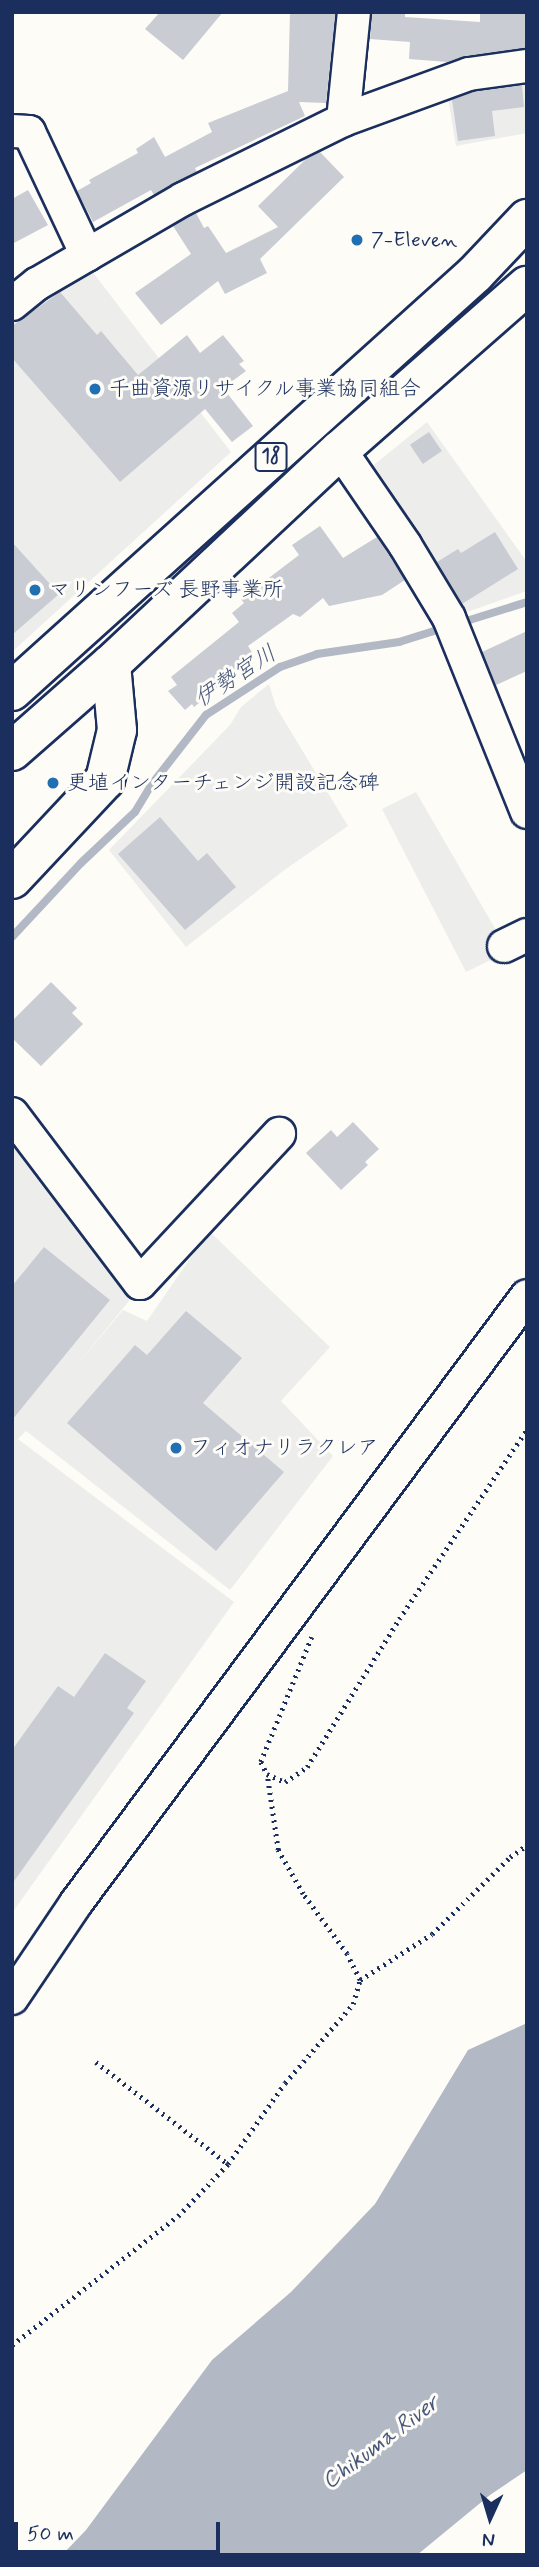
<!DOCTYPE html>
<html>
<head>
<meta charset="utf-8">
<style>
	body { margin:0 }
	#map { position:relative; width:539px; height:2567px; overflow:hidden; background:#fdfcf7; font-family:Mynerve,"Klee One",sans-serif }
	div>[style] { position:absolute }
	.built>* { inset:0; background:#edeeec }
	.water>* { inset:0; background:#b3b8c5 }
	.stream>* { height:8px; margin:-4px; padding:0 4px; transform-origin:4px; border-radius:4px; background:#b3b8c5 }
	.building>* { inset:0; background:#c9ccd3; transform-origin:0 0 }
	.path>* { height:4.5px; margin-top:-2.25px; transform-origin:0; background:repeating-linear-gradient(90deg,#1b2f5e 0 2px,transparent 0 7px) }
	.roads { filter:drop-shadow(2px 0 #1b2f5e) drop-shadow(-2px 0 #1b2f5e) drop-shadow(0 2px #1b2f5e) drop-shadow(0 -2px #1b2f5e) }
	.minor>* { height:32px; margin:-16px; padding:0 16px; transform-origin:16px; border-radius:16px; background:#fdfcf7 }
	.tertiary>* { height:38px; margin:-19px; padding:0 19px; transform-origin:19px; border-radius:19px; background:#fdfcf7 }
	.trunk>* { height:38px; margin:-19px; padding:0 19px; transform-origin:19px; border-radius:19px; background:#fdfcf7 }
	.dots>* { width:19px; height:19px; translate:-50% -50%; box-sizing:border-box; border:4px solid #fdfcf7; border-radius:50% }
	span { translate:-50% -50%; white-space:nowrap; text-align:center; line-height:1.15; -webkit-text-stroke:6px #fdfcf7; paint-order:stroke }
	.shield-label span { padding:2px 5px; background:#fdfcf7; border:2px solid; border-radius:5px; -webkit-text-stroke-width:0 }
	.shield-label { font-size:19px; color:#1b2f5e; font-weight:700 }
	.poi-label { font-size:21px; color:#1b2f5e }
	.left { translate:0 -50%; text-align:left }
	.water-label { font-size:23px; color:#49587d; font-style:italic }
	.frame { position:absolute; inset:0; border:14px solid #1b2f5e; pointer-events:none }
	.north { position:absolute; left:455px; top:2483px; width:70px; height:70px; -webkit-text-stroke:5px #fdfcf7; paint-order:stroke; rotate:184deg; font-size:19px; font-weight:700; line-height:28px; text-align:center; color:#1b2f5e }
	.north::after { content:''; display:block; margin:auto; width:24px; height:32px; background:#1b2f5e; clip-path:polygon(50% 0,100% 100%,50% 72%,0 100%) }
	.scale { position:absolute; left:14px; top:2522px; width:206px; height:32px; box-sizing:border-box; border:4px solid #1b2f5e; border-top:0; padding-left:9px; font-size:21px; line-height:24px; white-space:nowrap; color:#1b2f5e; -webkit-text-stroke:5px #fdfcf7; paint-order:stroke }
</style>
</head>
<body>
<div id="map">
	<div class="built">
		<div style="clip-path:polygon(527px 73px,527px 133px,456px 146px,447px 92px)"></div>
		<div style="clip-path:polygon(88px 266px,231px 452px,12px 652px,12px 317px)"></div>
		<div style="clip-path:polygon(427px 422px,527px 562px,527px 591px,458px 615px,365px 472px)"></div>
		<div style="clip-path:polygon(269px 684px,276px 707px,348px 826px,283px 871px,186px 947px,109px 850px,230px 725px,241px 707px)"></div>
		<div style="clip-path:polygon(416px 792px,500px 937px,505px 953px,466px 972px,382px 809px)"></div>
		<div style="clip-path:polygon(12px 1135px,127px 1283px,129px 1301px,74px 1369px,123px 1310px,147px 1321px,209px 1231px,330px 1347px,281px 1401px,333px 1456px,230px 1590px,26px 1431px,18px 1439px,234px 1602px,12px 1913px)"></div>
	</div>
	<div class="water">
		<div style="clip-path:polygon(527px 2023px,527px 2470px,490px 2495px,417px 2555px,62px 2555px,86px 2530px,212px 2360px,291px 2292px,375px 2204px,468px 2050px)"></div>
	</div>
	<div class="stream">
		<div style="left:460px;top:623px;width:70px;rotate:-17.4deg"></div>
		<div style="left:12px;top:937px;width:101px;rotate:-47deg"></div>
		<div style="left:81px;top:863px;width:74px;rotate:-43.4deg"></div>
		<div style="left:135px;top:812px;width:33px;rotate:-59deg"></div>
		<div style="left:152px;top:784px;width:88px;rotate:-52deg"></div>
		<div style="left:206px;top:715px;width:88px;rotate:-33deg"></div>
		<div style="left:280px;top:667px;width:39px;rotate:-19deg"></div>
		<div style="left:317px;top:654px;width:83px;rotate:-8.3deg"></div>
		<div style="left:399px;top:642px;width:50px;rotate:-17.4deg"></div>
	</div>
	<div class="building">
		<div style="clip-path:polygon(160px 12px,223px 12px,183px 60px,145px 29px)"></div>
		<div style="clip-path:polygon(290px 12px,336px 12px,326px 103px,299px 102px,305px 116px,195px 168px,197px 172px,154px 195px,151px 190px,93px 222px,77px 191px,91px 183px,89px 180px,138px 153px,136px 149px,154px 137px,165px 157px,212px 132px,208px 123px,288px 91px)"></div>
		<div style="clip-path:polygon(372px 12px,405px 12px,405px 17px,480px 22px,480px 12px,527px 12px,527px 48px,466px 56px,447px 62px,409px 59px,410px 42px,370px 39px)"></div>
		<div style="clip-path:polygon(522px 85px,524px 107px,492px 111px,495px 136px,458px 141px,452px 100px,473px 92px)"></div>
		<div style="clip-path:polygon(320px 152px,344px 177px,260px 259px,267px 273px,225px 294px,218px 281px,161px 325px,135px 293px,191px 254px,173px 226px,196px 213px,204px 228px,208px 226px,226px 253px,278px 227px,258px 206px,306px 159px)"></div>
		<div style="clip-path:polygon(28px 190px,48px 225px,12px 244px,12px 199px)"></div>
		<div style="clip-path:polygon(60px 292px,97px 335px,101px 331px,138px 375px,187px 335px,200px 353px,223px 335px,244px 361px,239px 364px,246px 371px,223px 388px,253px 426px,232px 442px,205px 409px,120px 482px,12px 358px,12px 326px)"></div>
		<div style="left:429px;top:432px;width:23px;height:23px;rotate:56deg"></div>
		<div style="clip-path:polygon(320px 526px,343px 558px,377px 537px,405px 580px,382px 595px,329px 606px,323px 598px,300px 617px,293px 614px,248px 646px,255px 657px,194px 707px,192px 704px,185px 710px,168px 691px,177px 685px,171px 677px,239px 622px,232px 613px,244px 603px,241px 599px,299px 555px,292px 545px)"></div>
		<div style="clip-path:polygon(495px 532px,518px 569px,462px 604px,437px 562px,458px 549px,461px 553px)"></div>
		<div style="clip-path:polygon(12px 542px,59px 594px,12px 635px)"></div>
		<div style="clip-path:polygon(527px 631px,527px 671px,496px 685px,482px 652px)"></div>
		<div style="clip-path:polygon(160px 817px,198px 861px,207px 853px,236px 887px,185px 930px,118px 854px)"></div>
		<div style="clip-path:polygon(51px 982px,77px 1008px,72px 1013px,83px 1024px,41px 1066px,12px 1038px,12px 1021px)"></div>
		<div style="clip-path:polygon(353px 1122px,379px 1149px,365px 1162px,368px 1165px,341px 1190px,306px 1153px,331px 1130px,337px 1137px)"></div>
		<div style="clip-path:polygon(44px 1247px,110px 1300px,12px 1420px,12px 1286px)"></div>
		<div style="clip-path:polygon(186px 1311px,242px 1358px,203px 1403px,284px 1472px,216px 1551px,67px 1423px,135px 1345px,147px 1355px)"></div>
		<div style="clip-path:polygon(105px 1653px,146px 1681px,127px 1708px,134px 1713px,12px 1884px,12px 1750px,58px 1686px,74px 1697px)"></div>
	</div>
	<div class="path">
		<div style="left:312px;top:1637px;width:135px;rotate:112.2deg"></div>
		<div style="left:261px;top:1762px;width:13px;rotate:63deg"></div>
		<div style="left:267px;top:1774px;width:20px;rotate:24deg"></div>
		<div style="left:285px;top:1782px;width:27px;rotate:-34deg"></div>
		<div style="left:307px;top:1767px;width:174px;rotate:-58.1deg"></div>
		<div style="left:399px;top:1619px;width:229px;rotate:-56deg"></div>
		<div style="left:360px;top:1980px;width:85px;rotate:-32.6deg"></div>
		<div style="left:432px;top:1934px;width:110px;rotate:-44.6deg"></div>
		<div style="left:510px;top:1857px;width:21px;rotate:-35deg"></div>
		<div style="left:96px;top:2062px;width:167px;rotate:37.7deg"></div>
		<div style="left:228px;top:2164px;width:99px;rotate:-54.9deg"></div>
		<div style="left:285px;top:2083px;width:104px;rotate:-49.3deg"></div>
		<div style="left:353px;top:2004px;width:25px;rotate:-74deg"></div>
		<div style="left:360px;top:1980px;width:29px;rotate:-117deg"></div>
		<div style="left:347px;top:1954px;width:74px;rotate:-126.3deg"></div>
		<div style="left:303px;top:1894px;width:51px;rotate:-119.6deg"></div>
		<div style="left:278px;top:1850px;width:76px;rotate:-98.3deg"></div>
		<div style="left:12px;top:2345px;width:210px;rotate:-37.9deg"></div>
		<div style="left:178px;top:2216px;width:72px;rotate:-46.1deg"></div>
	</div>
	<div class="roads">
		<div class="minor">
			<div style="left:343px;top:120px;width:109px;rotate:-84.2deg"></div>
			<div style="left:12px;top:131px;width:17px;rotate:3deg"></div>
			<div style="left:29px;top:132px;width:136px;rotate:64.8deg"></div>
			<div style="left:12px;top:304px;width:32px;rotate:-39deg"></div>
			<div style="left:37px;top:284px;width:169px;rotate:-30.2deg"></div>
			<div style="left:183px;top:199px;width:178px;rotate:-26.3deg"></div>
			<div style="left:343px;top:120px;width:134px;rotate:-20.1deg"></div>
			<div style="left:469px;top:74px;width:59px;rotate:-7.9deg"></div>
			<div style="left:340px;top:450px;width:115px;rotate:55.6deg"></div>
			<div style="left:405px;top:545px;width:85px;rotate:58.9deg"></div>
			<div style="left:449px;top:618px;width:209px;rotate:68.1deg"></div>
			<div style="left:504px;top:946px;width:25px;rotate:-26deg"></div>
			<div style="left:12px;top:1114px;width:212px;rotate:52.9deg"></div>
			<div style="left:140px;top:1283px;width:204px;rotate:-47deg"></div>
			<div style="left:12px;top:1998px;width:115px;rotate:-56deg"></div>
			<div style="left:76px;top:1903px;width:756px;rotate:-53.39deg"></div>
		</div>
		<div class="tertiary">
			<div style="left:12px;top:879px;width:136px;rotate:-46.8deg"></div>
			<div style="left:105px;top:780px;width:51px;rotate:-76.5deg"></div>
			<div style="left:117px;top:730px;width:66px;rotate:-95.2deg"></div>
		</div>
		<div class="trunk">
			<div style="left:12px;top:691px;width:623px;rotate:-42.01deg"></div>
			<div style="left:475px;top:274px;width:76px;rotate:-46.6deg"></div>
			<div style="left:12px;top:751px;width:132px;rotate:-41.3deg"></div>
			<div style="left:111px;top:664px;width:313px;rotate:-43.1deg"></div>
			<div style="left:340px;top:450px;width:249px;rotate:-41.3deg"></div>
		</div>
	</div>
	<div class="dots">
		<div style="left:357px;top:240px;background:#1f6fb2"></div>
		<div style="left:95px;top:389px;background:#1f6fb2"></div>
		<div style="left:35px;top:590px;background:#1f6fb2"></div>
		<div style="left:53px;top:783px;background:#1f6fb2"></div>
		<div style="left:176px;top:1448px;background:#1f6fb2"></div>
	</div>
	<div class="shield-label">
		<span style="left:271px;top:457px">18</span>
	</div>
	<div class="poi-label">
		<span class="left" style="left:371px;top:240px">7-Eleven</span>
		<span class="left" style="left:109px;top:389px">千曲資源リサイクル事業協同組合</span>
		<span class="left" style="left:49px;top:590px">マリンフーズ 長野事業所</span>
		<span class="left" style="left:67px;top:783px">更埴インターチェンジ開設記念碑</span>
		<span class="left" style="left:190px;top:1448px">フィオナリラクレア</span>
	</div>
	<div class="water-label">
		<span style="left:236px;top:677px;rotate:-33deg">伊勢宮川</span>
		<span style="left:381px;top:2443px;rotate:-37deg">Chikuma River</span>
	</div>
	<div class="frame"></div>
	<div class="north">N</div>
	<div class="scale">50 m</div>
</div>
</body>
</html>
